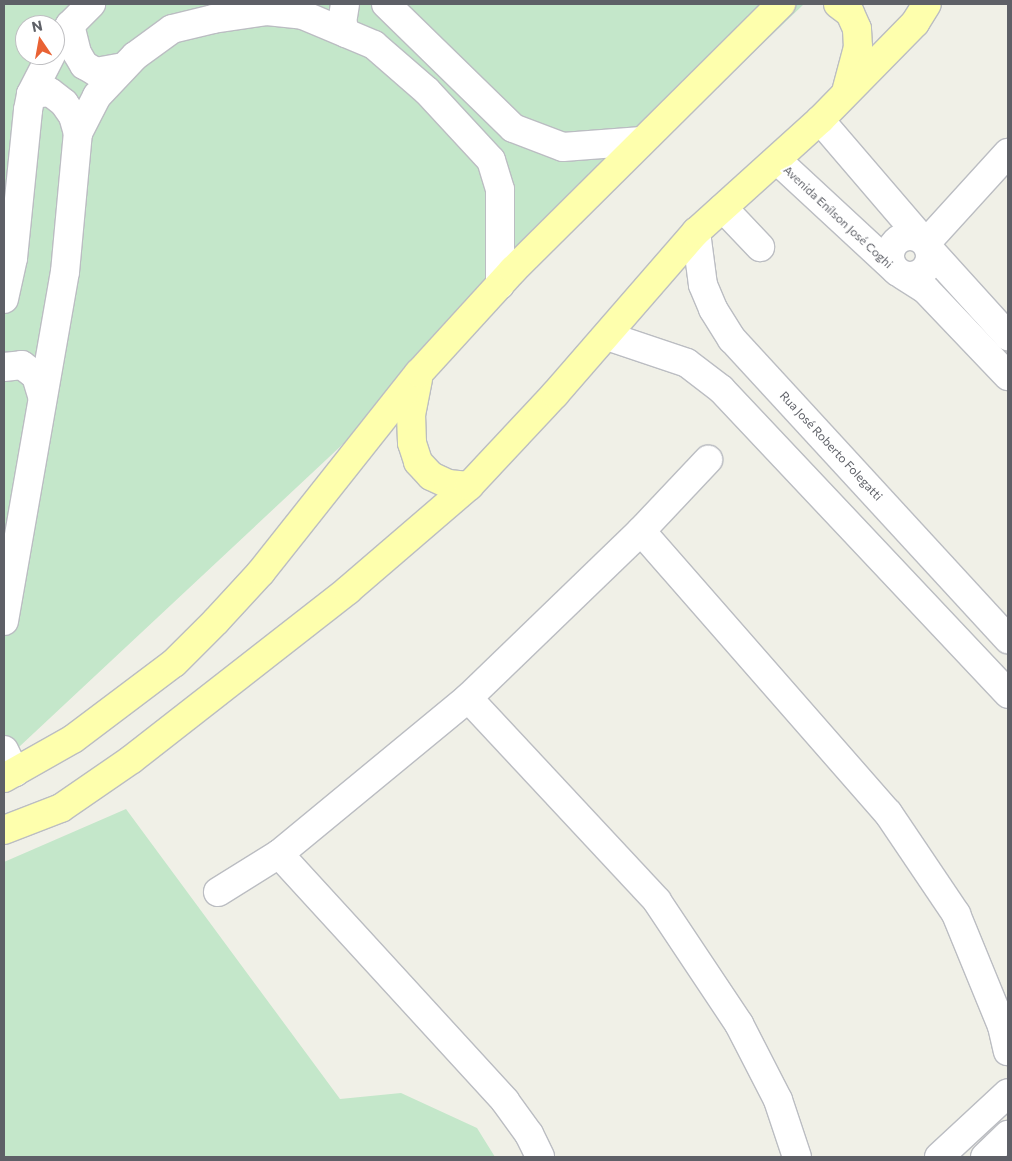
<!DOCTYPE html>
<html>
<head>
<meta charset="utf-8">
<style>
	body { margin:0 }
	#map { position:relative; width:1012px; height:1161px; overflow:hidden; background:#f0f0e7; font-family:Commissioner,sans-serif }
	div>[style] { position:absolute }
	.green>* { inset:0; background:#c4e7ca }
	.roads { filter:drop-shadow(1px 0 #bbbdc2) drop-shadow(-1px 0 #bbbdc2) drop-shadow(0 1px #bbbdc2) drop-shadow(0 -1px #bbbdc2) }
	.minor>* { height:28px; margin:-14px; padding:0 14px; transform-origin:14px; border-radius:14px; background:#fff }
	.minor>.ring { margin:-14px; padding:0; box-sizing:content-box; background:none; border:28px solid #fff; border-radius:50% }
	.major>* { height:28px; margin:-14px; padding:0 14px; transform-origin:14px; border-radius:14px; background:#feffad }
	span { translate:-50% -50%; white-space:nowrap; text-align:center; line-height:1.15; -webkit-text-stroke:4px #fff; paint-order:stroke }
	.street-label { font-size:12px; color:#5e6067 }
	.frame { position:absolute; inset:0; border:5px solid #5e6067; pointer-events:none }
	.north { position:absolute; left:15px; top:15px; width:50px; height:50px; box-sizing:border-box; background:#fff; border:1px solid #bfbfc2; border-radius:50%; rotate:348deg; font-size:14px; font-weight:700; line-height:20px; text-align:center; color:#5e6067 }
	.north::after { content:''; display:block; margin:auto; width:18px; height:22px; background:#e96234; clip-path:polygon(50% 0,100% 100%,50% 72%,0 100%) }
</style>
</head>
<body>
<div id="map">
	<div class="green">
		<div style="clip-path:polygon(evenodd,4px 4px,804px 4px,419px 373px,4px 761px,4px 4px,25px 25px,55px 25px,55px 55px,25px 55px,25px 25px)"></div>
		<div style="clip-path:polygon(126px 809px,340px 1099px,401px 1093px,477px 1128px,495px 1157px,4px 1157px,4px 862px)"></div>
	</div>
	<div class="roads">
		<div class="minor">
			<div style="left:345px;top:4px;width:18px;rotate:99deg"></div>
			<div style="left:342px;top:22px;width:12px;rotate:70deg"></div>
			<div style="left:386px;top:4px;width:177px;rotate:44.3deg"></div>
			<div style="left:513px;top:128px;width:53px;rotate:20.8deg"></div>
			<div style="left:563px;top:147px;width:79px;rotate:-4.3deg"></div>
			<div style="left:70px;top:25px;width:29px;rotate:76deg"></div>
			<div style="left:77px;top:53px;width:14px;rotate:60deg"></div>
			<div style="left:84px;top:65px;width:14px;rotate:30deg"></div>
			<div style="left:96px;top:72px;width:28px;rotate:-10deg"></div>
			<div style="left:60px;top:41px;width:19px;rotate:-58deg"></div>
			<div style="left:70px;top:25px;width:30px;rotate:-45deg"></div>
			<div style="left:31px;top:94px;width:19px;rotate:-6deg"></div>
			<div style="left:50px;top:92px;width:18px;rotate:38deg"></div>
			<div style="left:64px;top:103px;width:16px;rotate:55deg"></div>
			<div style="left:73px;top:116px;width:18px;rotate:74deg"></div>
			<div style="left:820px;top:120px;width:155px;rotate:49.4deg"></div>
			<div style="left:778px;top:161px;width:163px;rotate:42.8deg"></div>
			<div style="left:723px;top:208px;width:54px;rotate:46.5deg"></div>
			<div style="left:696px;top:232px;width:53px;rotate:82.5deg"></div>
			<div style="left:703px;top:285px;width:26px;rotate:67deg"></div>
			<div style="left:713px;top:309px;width:36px;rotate:58deg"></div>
			<div style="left:732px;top:339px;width:408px;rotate:47.4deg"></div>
			<div class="ring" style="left:890px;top:236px;width:12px;height:12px"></div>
			<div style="left:926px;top:243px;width:122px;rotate:-47.7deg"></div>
			<div style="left:929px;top:249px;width:118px;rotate:47.8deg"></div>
			<div style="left:904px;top:276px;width:26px;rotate:32deg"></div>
			<div style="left:926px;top:290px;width:119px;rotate:46.4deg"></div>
			<div style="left:4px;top:299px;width:42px;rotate:-77.6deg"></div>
			<div style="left:13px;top:258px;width:149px;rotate:-84.2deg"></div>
			<div style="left:28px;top:110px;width:16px;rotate:-79deg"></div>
			<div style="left:31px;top:94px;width:44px;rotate:-62.9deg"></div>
			<div style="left:607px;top:336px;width:84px;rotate:18.6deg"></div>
			<div style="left:687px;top:363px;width:43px;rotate:37.4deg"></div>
			<div style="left:721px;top:389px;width:419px;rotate:46.7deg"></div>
			<div style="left:4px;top:367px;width:18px;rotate:-6deg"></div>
			<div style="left:22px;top:365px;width:18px;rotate:38deg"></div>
			<div style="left:36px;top:376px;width:21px;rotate:73deg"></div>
			<div style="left:641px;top:531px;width:375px;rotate:48.8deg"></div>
			<div style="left:888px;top:813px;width:122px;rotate:56deg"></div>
			<div style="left:956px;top:914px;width:121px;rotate:67.7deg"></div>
			<div style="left:1002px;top:1026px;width:26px;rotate:77deg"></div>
			<div style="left:4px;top:621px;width:354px;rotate:-80.1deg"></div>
			<div style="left:65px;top:272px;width:140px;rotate:-84.7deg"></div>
			<div style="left:78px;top:133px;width:42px;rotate:-62.8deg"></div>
			<div style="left:97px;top:96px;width:55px;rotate:-46.5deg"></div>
			<div style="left:135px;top:56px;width:46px;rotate:-36.1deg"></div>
			<div style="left:172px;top:29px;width:42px;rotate:-13.7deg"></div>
			<div style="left:213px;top:19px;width:55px;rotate:-8.4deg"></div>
			<div style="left:267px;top:11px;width:36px;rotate:6deg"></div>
			<div style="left:303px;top:15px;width:77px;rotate:22.9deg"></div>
			<div style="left:374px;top:45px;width:70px;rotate:41deg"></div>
			<div style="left:427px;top:91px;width:94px;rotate:47.2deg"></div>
			<div style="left:491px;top:160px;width:31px;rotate:73deg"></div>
			<div style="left:500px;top:190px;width:95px;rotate:90deg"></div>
			<div style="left:468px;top:698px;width:277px;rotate:47deg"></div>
			<div style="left:657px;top:901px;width:148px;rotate:56.3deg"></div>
			<div style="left:739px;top:1024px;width:85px;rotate:62.8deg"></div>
			<div style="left:778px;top:1100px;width:60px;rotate:71.6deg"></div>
			<div style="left:4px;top:750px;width:25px;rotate:64deg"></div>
			<div style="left:279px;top:854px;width:335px;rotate:47.5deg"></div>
			<div style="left:505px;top:1101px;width:41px;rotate:54deg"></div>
			<div style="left:529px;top:1134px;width:25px;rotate:64deg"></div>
			<div style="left:218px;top:892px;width:72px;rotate:-31.9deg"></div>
			<div style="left:279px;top:854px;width:245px;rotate:-39.5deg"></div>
			<div style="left:468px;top:698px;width:240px;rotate:-44deg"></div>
			<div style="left:641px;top:531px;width:98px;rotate:-46.7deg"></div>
			<div style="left:939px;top:1157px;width:94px;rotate:-42.8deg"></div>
			<div style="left:985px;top:1157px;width:32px;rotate:-44deg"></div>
		</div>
		<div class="major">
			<div style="left:838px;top:4px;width:15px;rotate:37deg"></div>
			<div style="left:850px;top:13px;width:17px;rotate:66deg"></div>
			<div style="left:857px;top:29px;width:18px;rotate:87deg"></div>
			<div style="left:858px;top:47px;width:47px;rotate:104.9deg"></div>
			<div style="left:418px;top:379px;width:36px;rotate:101deg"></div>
			<div style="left:411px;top:414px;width:29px;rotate:88deg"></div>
			<div style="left:412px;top:443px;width:20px;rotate:72deg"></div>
			<div style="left:418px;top:462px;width:19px;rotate:47deg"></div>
			<div style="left:431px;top:476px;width:19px;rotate:25deg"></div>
			<div style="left:448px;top:484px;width:21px;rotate:5deg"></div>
			<div style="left:4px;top:778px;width:79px;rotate:-29.5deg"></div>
			<div style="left:73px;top:739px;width:126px;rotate:-37deg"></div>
			<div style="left:174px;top:663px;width:59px;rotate:-45deg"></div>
			<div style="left:216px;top:621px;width:67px;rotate:-47.4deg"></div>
			<div style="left:261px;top:572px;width:254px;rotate:-51.6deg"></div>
			<div style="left:419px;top:373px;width:139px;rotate:-47.6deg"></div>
			<div style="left:513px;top:270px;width:378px;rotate:-44.8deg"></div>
			<div style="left:4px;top:830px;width:61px;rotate:-21.1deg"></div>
			<div style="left:61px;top:808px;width:86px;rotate:-34.6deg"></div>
			<div style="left:132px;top:759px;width:274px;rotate:-38deg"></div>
			<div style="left:348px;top:590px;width:160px;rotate:-40.7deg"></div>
			<div style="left:469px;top:486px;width:126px;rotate:-46.9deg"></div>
			<div style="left:555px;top:394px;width:215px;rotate:-49deg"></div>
			<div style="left:696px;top:232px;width:167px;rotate:-42.1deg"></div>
			<div style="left:820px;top:120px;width:136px;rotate:-45.6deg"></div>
			<div style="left:915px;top:23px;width:22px;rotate:-58deg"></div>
		</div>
	</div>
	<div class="street-label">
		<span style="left:838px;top:217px;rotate:43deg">Avenida Enílson José Coghi</span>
		<span style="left:831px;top:446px;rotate:47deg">Rua José Roberto Folegatti</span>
	</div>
	<div class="frame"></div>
	<div class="north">N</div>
</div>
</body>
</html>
